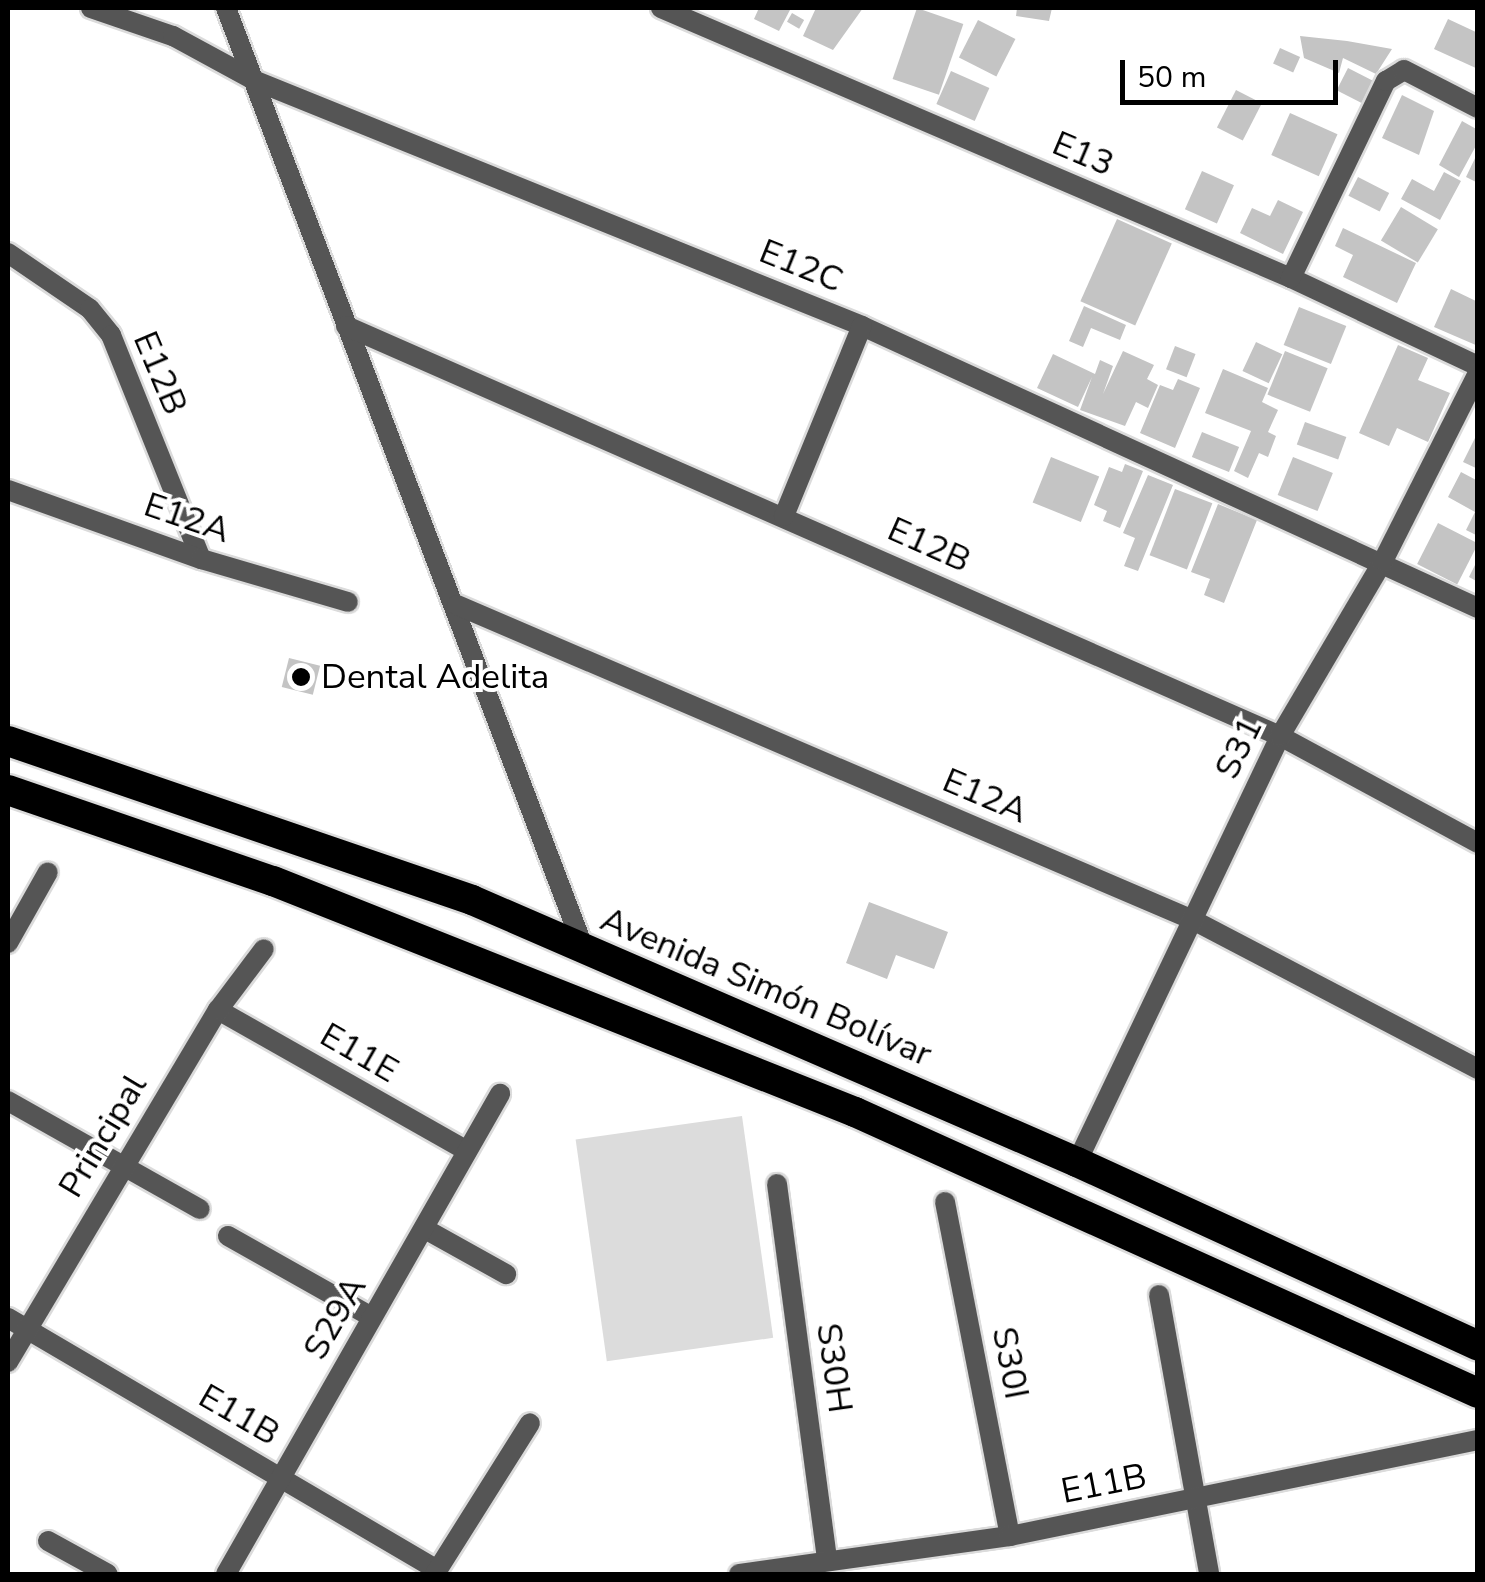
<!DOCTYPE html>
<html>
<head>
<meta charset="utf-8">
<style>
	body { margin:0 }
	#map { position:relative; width:1485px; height:1582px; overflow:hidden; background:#fff; font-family:"Nunito Sans",sans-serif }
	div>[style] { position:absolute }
	.green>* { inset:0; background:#dcdcdc; transform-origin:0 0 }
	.building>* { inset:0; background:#c4c4c4; transform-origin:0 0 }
	.roads { filter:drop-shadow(2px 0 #dbdbdb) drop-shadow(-2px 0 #dbdbdb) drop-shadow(0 2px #dbdbdb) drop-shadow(0 -2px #dbdbdb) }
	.street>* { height:20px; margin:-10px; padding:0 10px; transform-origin:10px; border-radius:10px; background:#555 }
	.highway>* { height:30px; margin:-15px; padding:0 15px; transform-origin:15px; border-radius:15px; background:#000 }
	.dots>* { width:28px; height:28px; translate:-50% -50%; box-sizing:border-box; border:5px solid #fff; border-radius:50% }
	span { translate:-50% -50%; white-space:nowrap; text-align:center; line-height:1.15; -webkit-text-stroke:8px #fff; paint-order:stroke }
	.street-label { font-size:35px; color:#000 }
	.poi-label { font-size:35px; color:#000 }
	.left { translate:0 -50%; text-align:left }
	.frame { position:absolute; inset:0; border:10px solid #000; pointer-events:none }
	.scale { position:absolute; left:1120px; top:60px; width:218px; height:45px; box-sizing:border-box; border:5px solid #000; border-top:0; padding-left:12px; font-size:30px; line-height:35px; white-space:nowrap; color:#000; -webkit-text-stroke:8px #fff; paint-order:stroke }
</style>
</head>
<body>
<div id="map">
	<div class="green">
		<div style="left:742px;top:1116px;width:224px;height:168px;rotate:82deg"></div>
	</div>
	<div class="building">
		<div style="clip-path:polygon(759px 8px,791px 8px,779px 31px,754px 19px)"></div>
		<div style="clip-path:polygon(816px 8px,863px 8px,833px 50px,803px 36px)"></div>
		<div style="left:917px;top:8px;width:49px;height:75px;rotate:19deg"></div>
		<div style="clip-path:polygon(1017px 8px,1052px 8px,1049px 21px,1016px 16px)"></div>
		<div style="left:792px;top:13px;width:14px;height:10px;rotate:30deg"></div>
		<div style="clip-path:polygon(1448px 19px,1478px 33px,1478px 69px,1434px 49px)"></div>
		<div style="left:978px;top:20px;width:42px;height:42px;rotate:27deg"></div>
		<div style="clip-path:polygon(1300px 36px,1347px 41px,1392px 49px,1376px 74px,1343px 58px,1339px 73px,1304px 58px)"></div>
		<div style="left:1280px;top:48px;width:22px;height:17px;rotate:24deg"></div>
		<div style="left:1348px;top:68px;width:28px;height:25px;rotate:27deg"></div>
		<div style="left:951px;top:71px;width:42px;height:36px;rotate:24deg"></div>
		<div style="left:1236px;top:90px;width:29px;height:42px;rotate:27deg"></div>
		<div style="clip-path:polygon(1402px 95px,1434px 111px,1419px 155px,1382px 138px)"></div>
		<div style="left:1290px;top:113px;width:52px;height:46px;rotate:24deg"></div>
		<div style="clip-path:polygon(1462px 121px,1478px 130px,1478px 142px,1459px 177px,1439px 165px)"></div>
		<div style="clip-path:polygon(1478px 152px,1478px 183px,1466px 177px)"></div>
		<div style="left:1202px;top:171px;width:35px;height:42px;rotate:24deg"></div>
		<div style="clip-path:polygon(1444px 172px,1461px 181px,1440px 220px,1401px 199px,1412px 179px,1434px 191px)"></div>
		<div style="left:1358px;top:177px;width:35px;height:21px;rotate:27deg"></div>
		<div style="clip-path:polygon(1278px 200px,1303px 212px,1283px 254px,1240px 233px,1252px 208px,1270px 216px)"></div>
		<div style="left:1401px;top:207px;width:43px;height:39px;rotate:31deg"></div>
		<div style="left:1117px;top:219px;width:60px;height:90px;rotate:24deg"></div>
		<div style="clip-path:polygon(1343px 228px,1416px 263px,1397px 303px,1343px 277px,1353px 255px,1335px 246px)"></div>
		<div style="clip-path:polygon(1451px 289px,1478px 302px,1478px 346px,1434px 327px)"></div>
		<div style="clip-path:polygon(1084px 306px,1126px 325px,1120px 340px,1091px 328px,1083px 347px,1069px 341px)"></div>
		<div style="left:1299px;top:307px;width:51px;height:41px;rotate:22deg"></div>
		<div style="left:1256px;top:342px;width:29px;height:32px;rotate:25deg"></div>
		<div style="clip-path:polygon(1398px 345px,1428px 358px,1418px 380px,1450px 393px,1428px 442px,1397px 428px,1389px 446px,1359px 433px)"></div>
		<div style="left:1175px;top:346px;width:22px;height:25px;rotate:21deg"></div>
		<div style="clip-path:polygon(1123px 351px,1154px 365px,1147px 379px,1158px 385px,1148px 408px,1136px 402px,1125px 426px,1080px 410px,1092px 377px,1078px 407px,1037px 388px,1053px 354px,1095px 374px,1100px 360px,1113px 366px,1103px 394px)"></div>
		<div style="left:1285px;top:351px;width:46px;height:47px;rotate:22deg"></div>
		<div style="clip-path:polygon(1223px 369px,1268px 388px,1262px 402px,1278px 410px,1268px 432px,1276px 436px,1268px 457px,1259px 453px,1248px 478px,1234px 471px,1251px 431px,1205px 413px)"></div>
		<div style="clip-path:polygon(1178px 379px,1200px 388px,1175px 448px,1140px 433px,1160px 385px,1173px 390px)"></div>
		<div style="left:1305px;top:422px;width:44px;height:24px;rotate:20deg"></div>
		<div style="left:1202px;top:432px;width:40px;height:27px;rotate:22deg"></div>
		<div style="clip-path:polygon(1478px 432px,1478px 469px,1463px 462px)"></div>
		<div style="left:1051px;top:457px;width:52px;height:49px;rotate:22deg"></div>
		<div style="left:1293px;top:457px;width:43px;height:41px;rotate:22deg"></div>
		<div style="clip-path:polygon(1125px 464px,1143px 471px,1120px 528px,1103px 521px,1107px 511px,1094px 505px,1109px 467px,1122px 472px)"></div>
		<div style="clip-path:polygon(1461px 472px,1478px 481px,1478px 536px,1466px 530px,1475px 512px,1448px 497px)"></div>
		<div style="clip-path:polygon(1148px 475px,1173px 485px,1138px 571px,1124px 566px,1135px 538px,1123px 533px)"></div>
		<div style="left:1175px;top:489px;width:40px;height:71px;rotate:21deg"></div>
		<div style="clip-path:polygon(1218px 504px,1257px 520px,1224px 603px,1204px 595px,1210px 579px,1191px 572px)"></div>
		<div style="left:1438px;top:523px;width:45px;height:46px;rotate:27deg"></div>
		<div style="clip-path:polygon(1478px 559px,1478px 582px,1469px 577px)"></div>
		<div style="left:289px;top:658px;width:32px;height:30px;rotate:14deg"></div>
		<div style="clip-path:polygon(869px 902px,948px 932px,934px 969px,896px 955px,887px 979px,846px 963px)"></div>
	</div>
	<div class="roads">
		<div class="street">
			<div style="left:91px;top:8px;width:87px;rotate:18.9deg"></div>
			<div style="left:173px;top:36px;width:94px;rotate:28.5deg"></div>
			<div style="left:256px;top:81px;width:654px;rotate:22.01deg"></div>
			<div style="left:862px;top:326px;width:677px;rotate:24.6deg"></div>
			<div style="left:226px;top:8px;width:1007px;rotate:69.17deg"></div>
			<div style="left:661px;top:8px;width:685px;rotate:23.2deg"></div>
			<div style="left:1291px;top:278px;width:207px;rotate:25.2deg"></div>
			<div style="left:8px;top:253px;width:99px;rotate:34.3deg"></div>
			<div style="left:90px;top:309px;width:33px;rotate:51deg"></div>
			<div style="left:111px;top:335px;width:241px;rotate:68.1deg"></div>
			<div style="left:1291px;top:278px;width:219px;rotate:-64.3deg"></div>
			<div style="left:1386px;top:81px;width:21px;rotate:-31deg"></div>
			<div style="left:1404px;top:70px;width:83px;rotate:27.2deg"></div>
			<div style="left:346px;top:326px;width:1020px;rotate:23.7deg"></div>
			<div style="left:1280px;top:736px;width:225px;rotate:28.4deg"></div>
			<div style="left:8px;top:490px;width:205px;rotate:19.7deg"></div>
			<div style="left:201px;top:559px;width:153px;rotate:16.3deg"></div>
			<div style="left:784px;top:516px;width:205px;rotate:-67.7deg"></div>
			<div style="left:457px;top:605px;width:801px;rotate:23.17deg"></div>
			<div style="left:1193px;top:920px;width:322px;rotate:27.6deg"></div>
			<div style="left:8px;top:943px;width:81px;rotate:-60.6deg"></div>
			<div style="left:218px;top:1010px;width:286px;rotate:29.5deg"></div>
			<div style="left:8px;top:1101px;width:220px;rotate:29.4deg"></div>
			<div style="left:1077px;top:1162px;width:472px;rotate:-64.5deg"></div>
			<div style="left:1280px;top:736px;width:203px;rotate:-59.5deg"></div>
			<div style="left:1383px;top:561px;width:211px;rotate:-63.2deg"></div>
			<div style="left:777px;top:1184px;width:380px;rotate:82.4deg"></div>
			<div style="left:945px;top:1202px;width:340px;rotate:79deg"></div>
			<div style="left:425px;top:1229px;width:93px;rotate:29.1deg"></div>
			<div style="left:228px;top:1236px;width:165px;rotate:29.4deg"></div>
			<div style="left:1159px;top:1295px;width:283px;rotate:79.8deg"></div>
			<div style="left:8px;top:1318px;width:498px;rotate:30.4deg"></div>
			<div style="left:8px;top:1362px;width:410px;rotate:-59.2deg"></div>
			<div style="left:218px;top:1010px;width:76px;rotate:-53deg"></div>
			<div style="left:48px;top:1541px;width:68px;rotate:28.8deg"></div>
			<div style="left:226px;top:1574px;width:553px;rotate:-60.28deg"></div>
			<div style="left:435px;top:1574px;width:178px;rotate:-57.8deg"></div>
			<div style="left:739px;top:1574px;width:274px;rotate:-8deg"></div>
			<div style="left:1010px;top:1536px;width:478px;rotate:-11.6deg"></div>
		</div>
		<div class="highway">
			<div style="left:8px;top:741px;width:490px;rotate:18.9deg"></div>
			<div style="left:472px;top:900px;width:659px;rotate:23.42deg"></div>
			<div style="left:1077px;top:1162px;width:441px;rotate:24.6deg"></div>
			<div style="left:8px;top:790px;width:280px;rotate:19deg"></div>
			<div style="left:273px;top:881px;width:626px;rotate:21.65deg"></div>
			<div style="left:855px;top:1112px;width:683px;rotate:24.28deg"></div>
		</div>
	</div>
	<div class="dots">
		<div style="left:301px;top:677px;background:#000"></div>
	</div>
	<div class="street-label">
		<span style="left:1083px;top:154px;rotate:23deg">E13</span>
		<span style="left:801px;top:266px;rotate:22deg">E12C</span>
		<span style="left:160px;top:373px;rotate:67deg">E12B</span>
		<span style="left:187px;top:518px;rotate:19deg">E12A</span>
		<span style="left:929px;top:545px;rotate:24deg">E12B</span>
		<span style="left:1239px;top:748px;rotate:-64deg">S31</span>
		<span style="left:985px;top:796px;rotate:23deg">E12A</span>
		<span style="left:766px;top:987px;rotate:23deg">Avenida Simón Bolívar</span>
		<span style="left:359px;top:1053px;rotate:30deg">E11E</span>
		<span style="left:103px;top:1136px;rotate:-59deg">Principal</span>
		<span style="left:335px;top:1318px;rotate:-60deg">S29A</span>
		<span style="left:1010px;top:1363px;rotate:79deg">S30I</span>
		<span style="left:834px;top:1368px;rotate:82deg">S30H</span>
		<span style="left:239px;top:1415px;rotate:30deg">E11B</span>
		<span style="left:1104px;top:1484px;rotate:-11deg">E11B</span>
	</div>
	<div class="poi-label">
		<span class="left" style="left:321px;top:677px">Dental Adelita</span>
	</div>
	<div class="frame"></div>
	<div class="scale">50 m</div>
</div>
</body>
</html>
